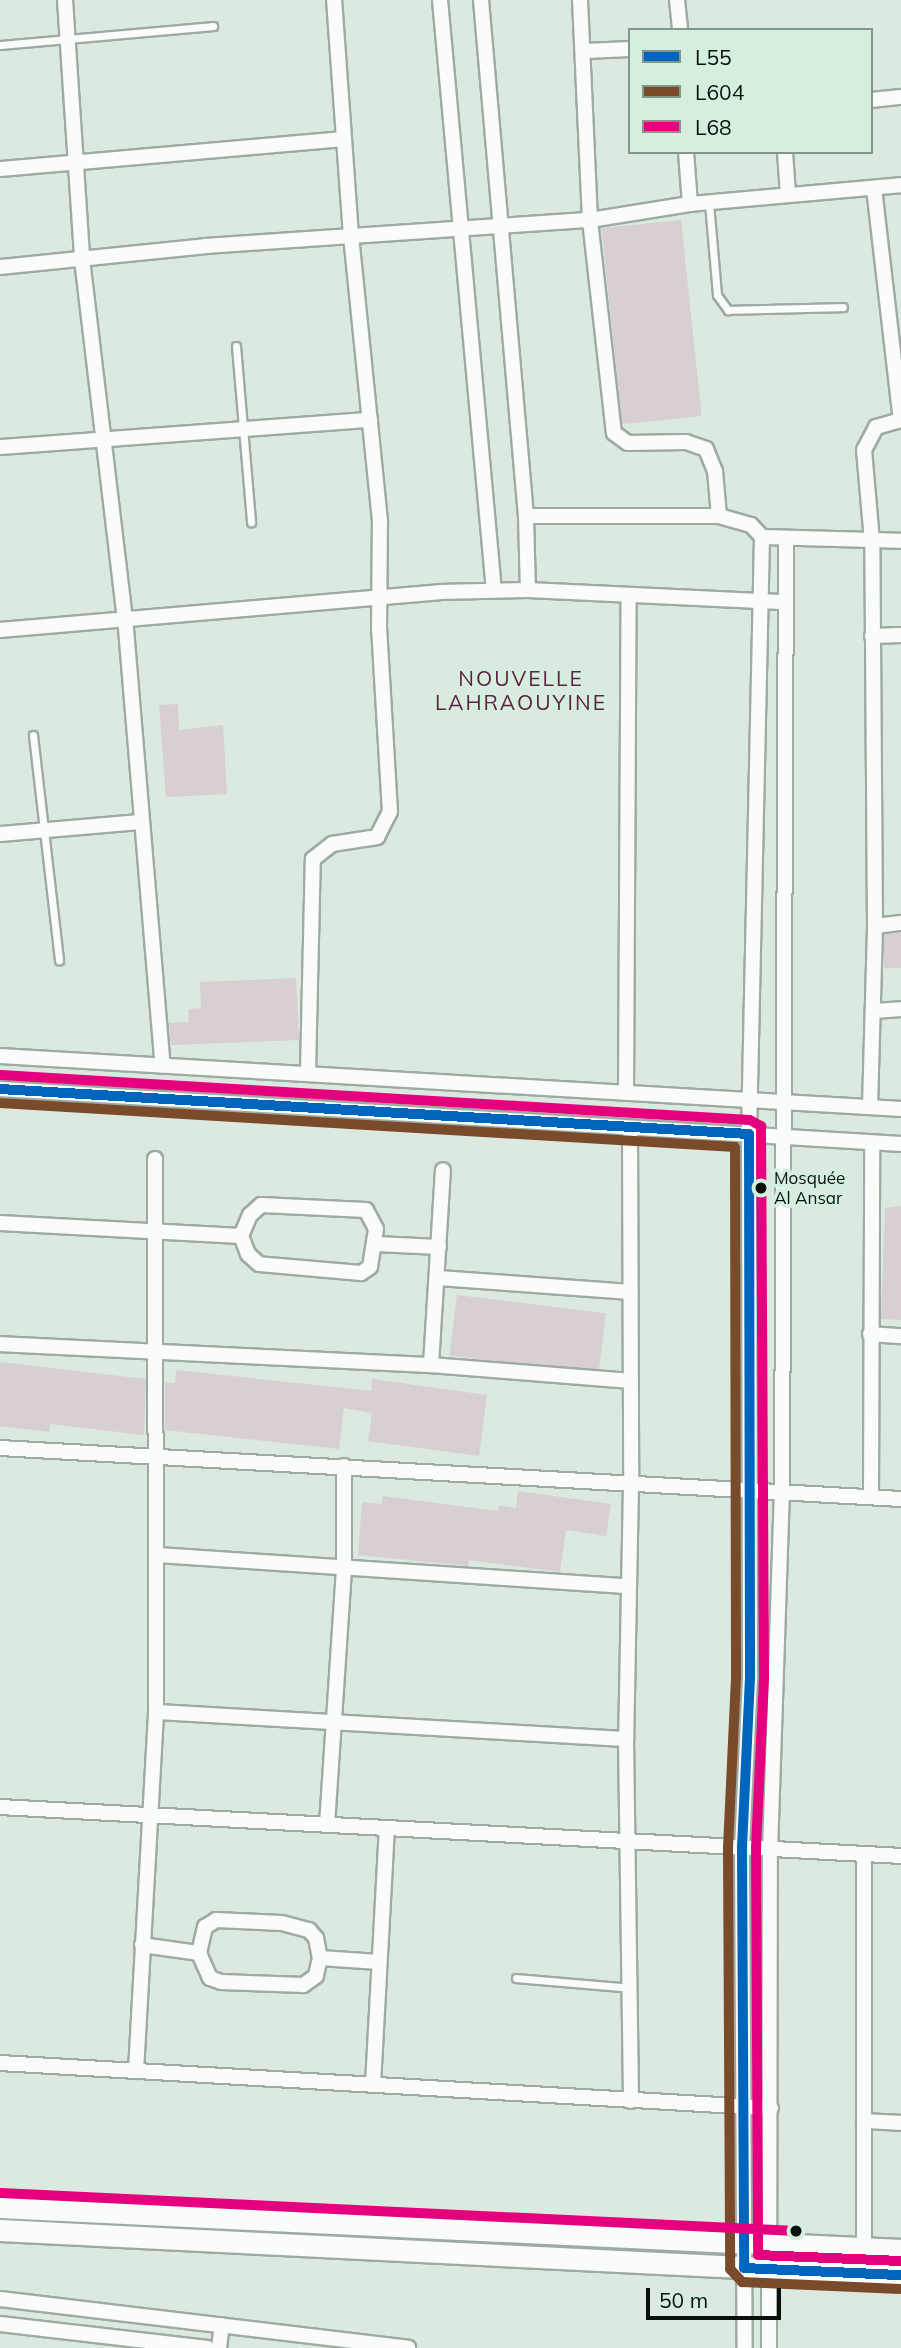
<!DOCTYPE html>
<html>
<head>
<meta charset="utf-8">
<style>
	body { margin:0 }
	#map { position:relative; width:901px; height:2348px; overflow:hidden; background:#dbe9e0; font-family:Mulish,sans-serif }
	div>[style] { position:absolute }
	.building>* { inset:0; background:#d7cfd1; transform-origin:0 0 }
	.roads { filter:drop-shadow(2px 0 #9eaaa3) drop-shadow(-2px 0 #9eaaa3) drop-shadow(0 2px #9eaaa3) drop-shadow(0 -2px #9eaaa3) }
	.lane>* { height:7px; margin:-3.5px; padding:0 3.5px; transform-origin:3.5px; border-radius:3.5px; background:#fafcfa }
	.street>* { height:14px; margin:-7px; padding:0 7px; transform-origin:7px; border-radius:7px; background:#fafcfa }
	.secondary>* { height:21px; margin:-10.5px; padding:0 10.5px; transform-origin:10.5px; border-radius:10.5px; background:#fafcfa }
	.bus-1>* { height:10px; margin:-5px; padding:0 5px; transform-origin:5px; border-radius:5px; background:#0065bd }
	.bus-2>* { height:10px; margin:-5px; padding:0 5px; transform-origin:5px; border-radius:5px; background:#7a4b2a }
	.bus-3>* { height:10px; margin:-5px; padding:0 5px; transform-origin:5px; border-radius:5px; background:#e5007d }
	.dots>* { width:19px; height:19px; translate:-50% -50%; box-sizing:border-box; border:4px solid #d5efdf; border-radius:50% }
	span { translate:-50% -50%; white-space:nowrap; text-align:center; line-height:1.15; -webkit-text-stroke:7px #d5efdf; paint-order:stroke }
	.bus-label { font-size:17px; color:#08110c }
	.left { translate:0 -50%; text-align:left }
	.neighbourhood-label { font-size:21px; color:#602143; letter-spacing:2px }
	.legend { position:absolute; left:628px; top:28px; width:245px; height:126px; box-sizing:border-box; background:#d5efdf; border:2px solid #83968b; margin:0; padding:9px 12px; list-style:none; font-size:21px; color:#08110c }
	.legend li { display:flex; align-items:center; gap:14px; height:35px }
	.legend b { width:35px; border:2px solid #83968b }
	.scale { position:absolute; left:646px; top:2288px; width:135px; height:32px; box-sizing:border-box; border:4px solid #08110c; border-top:0; padding-left:9px; font-size:21px; line-height:24px; white-space:nowrap; color:#08110c; -webkit-text-stroke:5px #d5efdf; paint-order:stroke }
</style>
</head>
<body>
<div id="map">
	<div class="building">
		<div style="left:681px;top:220px;width:197px;height:80px;rotate:84deg"></div>
		<div style="clip-path:polygon(178px 704px,179px 730px,223px 725px,227px 794px,166px 797px,159px 705px)"></div>
		<div style="left:901px;top:933px;width:35px;height:17px;rotate:90deg"></div>
		<div style="clip-path:polygon(296px 978px,299px 1040px,171px 1045px,169px 1023px,189px 1022px,188px 1009px,201px 1008px,200px 982px)"></div>
		<div style="clip-path:polygon(901px 1206px,901px 1320px,881px 1319px,885px 1208px)"></div>
		<div style="left:457px;top:1295px;width:150px;height:61px;rotate:7deg"></div>
		<div style="clip-path:polygon(0 1362px,146px 1379px,144px 1435px,50px 1424px,49px 1432px,0 1426px)"></div>
		<div style="clip-path:polygon(176px 1370px,371px 1391px,372px 1379px,487px 1395px,479px 1456px,368px 1441px,372px 1413px,344px 1408px,339px 1449px,165px 1430px,165px 1382px,175px 1383px)"></div>
		<div style="clip-path:polygon(518px 1491px,611px 1504px,606px 1536px,566px 1530px,560px 1572px,469px 1560px,468px 1566px,358px 1555px,362px 1502px,381px 1504px,383px 1496px,498px 1511px,499px 1505px,516px 1508px)"></div>
	</div>
	<div class="roads">
		<div class="lane">
			<div style="left:0;top:45px;width:214px;rotate:-5.1deg"></div>
			<div style="left:709px;top:203px;width:92px;rotate:85deg"></div>
			<div style="left:717px;top:295px;width:19px;rotate:54deg"></div>
			<div style="left:728px;top:310px;width:115px;rotate:-1.5deg"></div>
			<div style="left:236px;top:346px;width:177px;rotate:85.1deg"></div>
			<div style="left:33px;top:735px;width:227px;rotate:83.4deg"></div>
			<div style="left:516px;top:1978px;width:116px;rotate:4.9deg"></div>
		</div>
		<div class="street">
			<div style="left:65px;top:0;width:260px;rotate:86.2deg"></div>
			<div style="left:82px;top:259px;width:361px;rotate:83.2deg"></div>
			<div style="left:125px;top:617px;width:450px;rotate:85.2deg"></div>
			<div style="left:440px;top:0;width:593px;rotate:84.78deg"></div>
			<div style="left:481px;top:0;width:518px;rotate:85.02deg"></div>
			<div style="left:526px;top:516px;width:74px;rotate:88.5deg"></div>
			<div style="left:580px;top:0;width:220px;rotate:87.4deg"></div>
			<div style="left:590px;top:220px;width:214px;rotate:83.6deg"></div>
			<div style="left:614px;top:433px;width:17px;rotate:36deg"></div>
			<div style="left:628px;top:443px;width:58px;rotate:-1deg"></div>
			<div style="left:686px;top:442px;width:21px;rotate:19deg"></div>
			<div style="left:706px;top:449px;width:24px;rotate:68deg"></div>
			<div style="left:715px;top:471px;width:45px;rotate:84.9deg"></div>
			<div style="left:677px;top:0;width:30px;rotate:84deg"></div>
			<div style="left:585px;top:51px;width:45px;rotate:-2.5deg"></div>
			<div style="left:871px;top:100px;width:30px;rotate:-6deg"></div>
			<div style="left:686px;top:152px;width:52px;rotate:85.6deg"></div>
			<div style="left:785px;top:152px;width:43px;rotate:86deg"></div>
			<div style="left:0;top:169px;width:344px;rotate:-5deg"></div>
			<div style="left:874px;top:188px;width:234px;rotate:83.4deg"></div>
			<div style="left:0;top:267px;width:206px;rotate:-5.8deg"></div>
			<div style="left:205px;top:246px;width:386px;rotate:-3.9deg"></div>
			<div style="left:590px;top:220px;width:101px;rotate:-9.1deg"></div>
			<div style="left:690px;top:204px;width:212px;rotate:-5.1deg"></div>
			<div style="left:0;top:447px;width:371px;rotate:-4.2deg"></div>
			<div style="left:526px;top:516px;width:193px"></div>
			<div style="left:719px;top:516px;width:33px;rotate:16deg"></div>
			<div style="left:751px;top:525px;width:16px;rotate:47deg"></div>
			<div style="left:762px;top:537px;width:597px;rotate:91.25deg"></div>
			<div style="left:749px;top:1134px;width:544px;rotate:89.89deg"></div>
			<div style="left:750px;top:1678px;width:171px;rotate:92.7deg"></div>
			<div style="left:742px;top:1849px;width:499px;rotate:89.7deg"></div>
			<div style="left:762px;top:537px;width:139px;rotate:1.6deg"></div>
			<div style="left:0;top:630px;width:441px;rotate:-4.9deg"></div>
			<div style="left:439px;top:592px;width:89px;rotate:-1.3deg"></div>
			<div style="left:528px;top:590px;width:258px;rotate:2.7deg"></div>
			<div style="left:872px;top:636px;width:29px;rotate:-2deg"></div>
			<div style="left:0;top:834px;width:142px;rotate:-4.9deg"></div>
			<div style="left:875px;top:926px;width:26px;rotate:-7deg"></div>
			<div style="left:874px;top:1011px;width:27px;rotate:-4deg"></div>
			<div style="left:0;top:1056px;width:903px;rotate:3.37deg"></div>
			<div style="left:308px;top:1072px;width:213px;rotate:-88.7deg"></div>
			<div style="left:313px;top:859px;width:24px;rotate:-38deg"></div>
			<div style="left:332px;top:844px;width:46px;rotate:-8.8deg"></div>
			<div style="left:377px;top:837px;width:28px;rotate:-63deg"></div>
			<div style="left:390px;top:812px;width:184px;rotate:-93.4deg"></div>
			<div style="left:379px;top:628px;width:107px;rotate:-89.5deg"></div>
			<div style="left:380px;top:521px;width:286px;rotate:-95.8deg"></div>
			<div style="left:351px;top:236px;width:237px;rotate:-94.1deg"></div>
			<div style="left:0;top:1089px;width:903px;rotate:3.49deg"></div>
			<div style="left:626px;top:1093px;width:497px;rotate:-89.7deg"></div>
			<div style="left:870px;top:1107px;width:181px;rotate:-88.4deg"></div>
			<div style="left:875px;top:926px;width:385px;rotate:-90.4deg"></div>
			<div style="left:872px;top:541px;width:91px;rotate:-95deg"></div>
			<div style="left:864px;top:450px;width:26px;rotate:-62deg"></div>
			<div style="left:876px;top:427px;width:26px;rotate:-16deg"></div>
			<div style="left:630px;top:1128px;width:358px;rotate:89.8deg"></div>
			<div style="left:631px;top:1486px;width:253px;rotate:91.1deg"></div>
			<div style="left:626px;top:1739px;width:362px;rotate:89.2deg"></div>
			<div style="left:261px;top:1205px;width:105px;rotate:2.7deg"></div>
			<div style="left:366px;top:1210px;width:21px;rotate:62deg"></div>
			<div style="left:376px;top:1229px;width:38px;rotate:99deg"></div>
			<div style="left:370px;top:1267px;width:11px;rotate:146deg"></div>
			<div style="left:361px;top:1273px;width:102px;rotate:-175deg"></div>
			<div style="left:259px;top:1264px;width:15px;rotate:-138deg"></div>
			<div style="left:248px;top:1254px;width:19px;rotate:-111deg"></div>
			<div style="left:241px;top:1236px;width:23px;rotate:-67deg"></div>
			<div style="left:250px;top:1215px;width:15px;rotate:-42deg"></div>
			<div style="left:0;top:1223px;width:241px;rotate:3.1deg"></div>
			<div style="left:376px;top:1244px;width:63px;rotate:2.7deg"></div>
			<div style="left:439px;top:1278px;width:192px;rotate:4.2deg"></div>
			<div style="left:870px;top:1334px;width:31px;rotate:4deg"></div>
			<div style="left:0;top:1344px;width:432px;rotate:2.8deg"></div>
			<div style="left:431px;top:1365px;width:200px;rotate:4.6deg"></div>
			<div style="left:431px;top:1365px;width:195px;rotate:-86.5deg"></div>
			<div style="left:0;top:1448px;width:902px;rotate:3.24deg"></div>
			<div style="left:871px;top:1497px;width:354px;rotate:-89.8deg"></div>
			<div style="left:157px;top:1555px;width:470px;rotate:3.8deg"></div>
			<div style="left:156px;top:1712px;width:471px;rotate:3.3deg"></div>
			<div style="left:0;top:1807px;width:902px;rotate:3.11deg"></div>
			<div style="left:327px;top:1825px;width:258px;rotate:-86.2deg"></div>
			<div style="left:344px;top:1568px;width:102px;rotate:-90deg"></div>
			<div style="left:216px;top:1920px;width:66px;rotate:2.6deg"></div>
			<div style="left:282px;top:1923px;width:28px;rotate:15deg"></div>
			<div style="left:309px;top:1930px;width:11px;rotate:49deg"></div>
			<div style="left:316px;top:1938px;width:20px;rotate:79deg"></div>
			<div style="left:320px;top:1958px;width:18px;rotate:103deg"></div>
			<div style="left:316px;top:1976px;width:16px;rotate:145deg"></div>
			<div style="left:303px;top:1985px;width:82px;rotate:-177.9deg"></div>
			<div style="left:221px;top:1982px;width:12px;rotate:-160deg"></div>
			<div style="left:210px;top:1978px;width:27px;rotate:-114deg"></div>
			<div style="left:199px;top:1953px;width:27px;rotate:-77deg"></div>
			<div style="left:205px;top:1927px;width:13px;rotate:-32deg"></div>
			<div style="left:142px;top:1945px;width:58px;rotate:8deg"></div>
			<div style="left:320px;top:1958px;width:59px;rotate:3.9deg"></div>
			<div style="left:0;top:2063px;width:772px;rotate:3.34deg"></div>
			<div style="left:136px;top:2071px;width:360px;rotate:-86.8deg"></div>
			<div style="left:156px;top:1712px;width:553px;rotate:-90.1deg"></div>
			<div style="left:373px;top:2085px;width:256px;rotate:-86.9deg"></div>
			<div style="left:864px;top:2121px;width:37px;rotate:3deg"></div>
			<div style="left:864px;top:2248px;width:393px;rotate:-90deg"></div>
			<div style="left:0;top:2299px;width:411px;rotate:6.8deg"></div>
			<div style="left:0;top:2324px;width:209px;rotate:6.6deg"></div>
			<div style="left:219px;top:2348px;width:23px;rotate:-83deg"></div>
			<div style="left:769px;top:2348px;width:497px;rotate:-89.9deg"></div>
			<div style="left:770px;top:1851px;width:358px;rotate:-88.1deg"></div>
			<div style="left:782px;top:1493px;width:952px;rotate:-89.76deg"></div>
		</div>
		<div class="secondary">
			<div style="left:0;top:2207px;width:902px;rotate:2.73deg"></div>
			<div style="left:0;top:2230px;width:902px;rotate:2.86deg"></div>
		</div>
	</div>
	<div class="bus-1">
		<div style="left:0;top:1089px;width:750px;rotate:3.44deg"></div>
		<div style="left:749px;top:1134px;width:544px;rotate:89.89deg"></div>
		<div style="left:750px;top:1678px;width:171px;rotate:92.7deg"></div>
		<div style="left:742px;top:1849px;width:419px;rotate:89.7deg"></div>
		<div style="left:744px;top:2268px;width:157px;rotate:2.6deg"></div>
	</div>
	<div class="bus-2">
		<div style="left:0;top:1103px;width:736px;rotate:3.43deg"></div>
		<div style="left:735px;top:1147px;width:531px;rotate:89.89deg"></div>
		<div style="left:736px;top:1678px;width:171px;rotate:92.7deg"></div>
		<div style="left:728px;top:1849px;width:420px;rotate:89.7deg"></div>
		<div style="left:730px;top:2269px;width:18px;rotate:47deg"></div>
		<div style="left:742px;top:2282px;width:158px;rotate:2.5deg"></div>
	</div>
	<div class="bus-3">
		<div style="left:1px;top:1075px;width:750px;rotate:3.44deg"></div>
		<div style="left:750px;top:1120px;width:13px;rotate:29deg"></div>
		<div style="left:761px;top:1126px;width:552px;rotate:89.69deg"></div>
		<div style="left:764px;top:1678px;width:171px;rotate:92.7deg"></div>
		<div style="left:756px;top:1849px;width:406px;rotate:89.7deg"></div>
		<div style="left:758px;top:2255px;width:143px;rotate:2.4deg"></div>
		<div style="left:1px;top:2193px;width:796px;rotate:2.74deg"></div>
	</div>
	<div class="dots">
		<div style="left:761px;top:1188px;background:#08110c"></div>
		<div style="left:796px;top:2231px;background:#08110c"></div>
	</div>
	<div class="bus-label">
		<span class="left" style="left:774px;top:1188px">Mosquée<br>Al Ansar</span>
	</div>
	<div class="neighbourhood-label">
		<span style="left:521px;top:690px">NOUVELLE<br>LAHRAOUYINE</span>
	</div>
	<ul class="legend">
	<li><b style="height:9px;background:#0065bd"></b>L55</li>
	<li><b style="height:9px;background:#7a4b2a"></b>L604</li>
	<li><b style="height:9px;background:#e5007d"></b>L68</li>
	</ul>
	<div class="scale">50 m</div>
</div>
</body>
</html>
